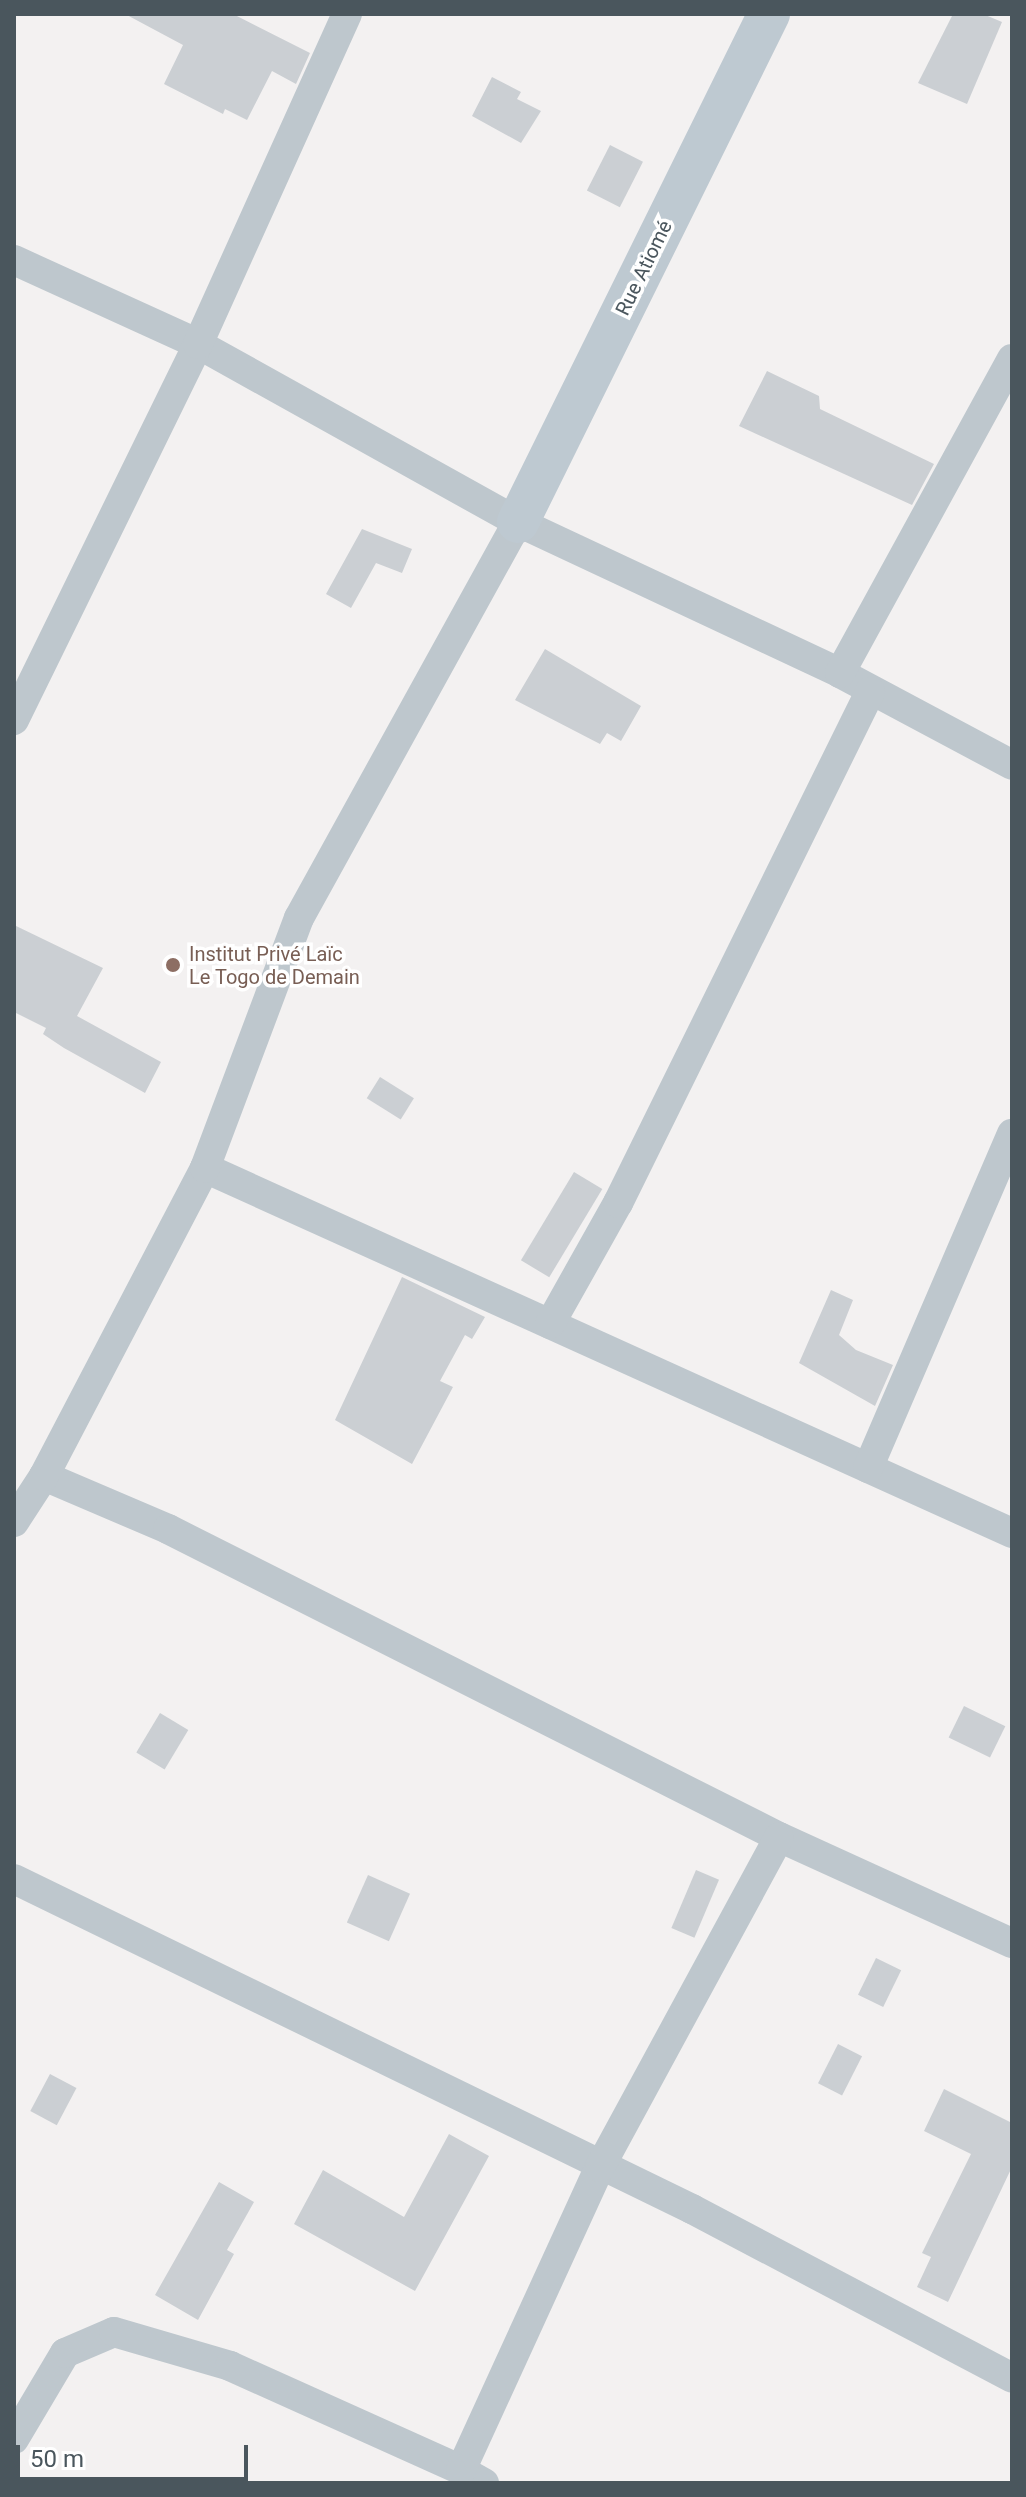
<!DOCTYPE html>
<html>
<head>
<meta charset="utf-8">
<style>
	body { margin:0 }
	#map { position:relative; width:1026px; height:2497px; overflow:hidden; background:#f3f1f1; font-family:Roboto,sans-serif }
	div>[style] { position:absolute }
	.building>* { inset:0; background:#cbcfd3; transform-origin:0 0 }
	.street>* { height:30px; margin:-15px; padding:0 15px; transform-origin:15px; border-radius:15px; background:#bec7cd }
	.secondary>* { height:42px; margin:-21px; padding:0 21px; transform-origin:21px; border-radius:21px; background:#bec9d1 }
	.dots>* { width:22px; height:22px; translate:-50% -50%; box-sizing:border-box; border:4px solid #fff; border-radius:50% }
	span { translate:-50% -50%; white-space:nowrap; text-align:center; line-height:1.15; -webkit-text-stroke:7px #fff; paint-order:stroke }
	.street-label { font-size:20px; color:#4a565d }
	.education-label { font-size:20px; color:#785e54 }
	.left { translate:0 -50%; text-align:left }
	.frame { position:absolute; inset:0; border:16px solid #4a565d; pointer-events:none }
	.scale { position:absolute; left:16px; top:2445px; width:232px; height:36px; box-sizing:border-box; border:4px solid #4a565d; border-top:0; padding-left:10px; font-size:24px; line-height:28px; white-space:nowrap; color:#4a565d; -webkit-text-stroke:6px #fff; paint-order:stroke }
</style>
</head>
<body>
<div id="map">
	<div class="building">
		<div style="clip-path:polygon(125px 14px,233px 14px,310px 53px,296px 84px,272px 71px,247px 120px,225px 109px,223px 114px,164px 84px,183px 45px)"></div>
		<div style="clip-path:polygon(953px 14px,983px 14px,1002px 22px,967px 104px,918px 83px)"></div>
		<div style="clip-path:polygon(492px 77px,521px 92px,517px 99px,541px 111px,521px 143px,472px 116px)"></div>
		<div style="left:610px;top:145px;width:37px;height:51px;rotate:27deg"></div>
		<div style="clip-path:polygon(767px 371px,819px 396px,820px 409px,934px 464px,912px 505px,739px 426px)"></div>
		<div style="clip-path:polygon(362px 529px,412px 549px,402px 573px,376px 563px,351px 608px,326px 594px)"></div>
		<div style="clip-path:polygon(545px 649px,641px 706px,621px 741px,607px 733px,600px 744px,515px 700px)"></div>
		<div style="clip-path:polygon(14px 925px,103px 968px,77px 1016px,161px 1062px,145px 1093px,64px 1048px,43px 1034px,46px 1028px,14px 1012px)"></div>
		<div style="left:380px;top:1077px;width:40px;height:25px;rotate:32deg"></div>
		<div style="left:574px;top:1172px;width:33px;height:103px;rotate:31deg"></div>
		<div style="clip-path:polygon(402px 1277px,485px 1317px,472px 1339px,465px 1335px,440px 1381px,453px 1387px,412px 1464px,335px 1420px)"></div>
		<div style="clip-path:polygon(831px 1290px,853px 1300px,839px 1335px,856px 1350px,893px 1365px,875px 1406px,799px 1363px)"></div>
		<div style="left:964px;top:1706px;width:46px;height:35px;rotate:26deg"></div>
		<div style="left:160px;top:1713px;width:33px;height:46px;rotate:31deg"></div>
		<div style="left:696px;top:1870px;width:25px;height:63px;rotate:23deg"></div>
		<div style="left:368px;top:1875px;width:46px;height:52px;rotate:24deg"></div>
		<div style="left:876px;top:1958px;width:28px;height:41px;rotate:26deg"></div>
		<div style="left:838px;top:2044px;width:27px;height:44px;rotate:27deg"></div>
		<div style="left:50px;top:2074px;width:30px;height:42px;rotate:28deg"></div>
		<div style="clip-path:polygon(944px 2089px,1012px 2123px,1012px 2167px,948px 2302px,917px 2287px,931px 2257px,922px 2253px,971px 2154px,924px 2131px)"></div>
		<div style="clip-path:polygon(449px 2134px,489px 2156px,415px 2291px,294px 2224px,323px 2170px,404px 2217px)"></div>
		<div style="clip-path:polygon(219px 2182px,254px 2202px,227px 2250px,234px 2254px,198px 2320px,155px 2295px)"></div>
	</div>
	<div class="street">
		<div style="left:14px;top:260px;width:202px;rotate:24.5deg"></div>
		<div style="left:198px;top:344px;width:366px;rotate:29.1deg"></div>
		<div style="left:518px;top:522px;width:356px;rotate:25.1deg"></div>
		<div style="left:840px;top:673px;width:195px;rotate:28.1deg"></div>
		<div style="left:840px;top:673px;width:358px;rotate:-61.3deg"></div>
		<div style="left:14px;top:720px;width:419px;rotate:-63.9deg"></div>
		<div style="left:198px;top:344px;width:362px;rotate:-65.7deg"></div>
		<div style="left:205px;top:1168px;width:886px;rotate:24.34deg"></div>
		<div style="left:550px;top:1324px;width:139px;rotate:-60.7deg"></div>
		<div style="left:618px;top:1203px;width:570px;rotate:-63.75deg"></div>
		<div style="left:868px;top:1468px;width:364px;rotate:-66.7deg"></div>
		<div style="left:44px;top:1476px;width:135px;rotate:23.1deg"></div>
		<div style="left:168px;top:1529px;width:684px;rotate:26.75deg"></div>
		<div style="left:779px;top:1837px;width:256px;rotate:24.5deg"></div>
		<div style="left:14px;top:1522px;width:55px;rotate:-56.9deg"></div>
		<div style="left:44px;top:1476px;width:348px;rotate:-62.4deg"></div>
		<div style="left:205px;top:1168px;width:267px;rotate:-69.4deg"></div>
		<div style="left:299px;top:918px;width:453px;rotate:-61.1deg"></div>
		<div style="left:14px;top:1879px;width:754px;rotate:25.95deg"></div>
		<div style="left:692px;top:2209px;width:362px;rotate:27.8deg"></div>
		<div style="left:14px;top:2439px;width:100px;rotate:-59.3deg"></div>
		<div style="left:65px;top:2353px;width:53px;rotate:-23.2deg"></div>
		<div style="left:114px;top:2332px;width:121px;rotate:16.3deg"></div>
		<div style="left:230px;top:2366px;width:253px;rotate:24.2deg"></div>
		<div style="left:484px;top:2483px;width:26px;rotate:-151deg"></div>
		<div style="left:461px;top:2470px;width:333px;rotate:-65.4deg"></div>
		<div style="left:600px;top:2167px;width:375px;rotate:-61.5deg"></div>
	</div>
	<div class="secondary">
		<div style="left:518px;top:522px;width:567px;rotate:-63.71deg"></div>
	</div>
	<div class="dots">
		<div style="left:173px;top:965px;background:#8d6e63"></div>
	</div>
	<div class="street-label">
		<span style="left:644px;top:268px;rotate:-64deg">Rue Atiomé</span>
	</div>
	<div class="education-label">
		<span class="left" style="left:189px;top:966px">Institut Privé Laïc<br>Le Togo de Demain</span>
	</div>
	<div class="frame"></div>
	<div class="scale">50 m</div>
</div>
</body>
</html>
